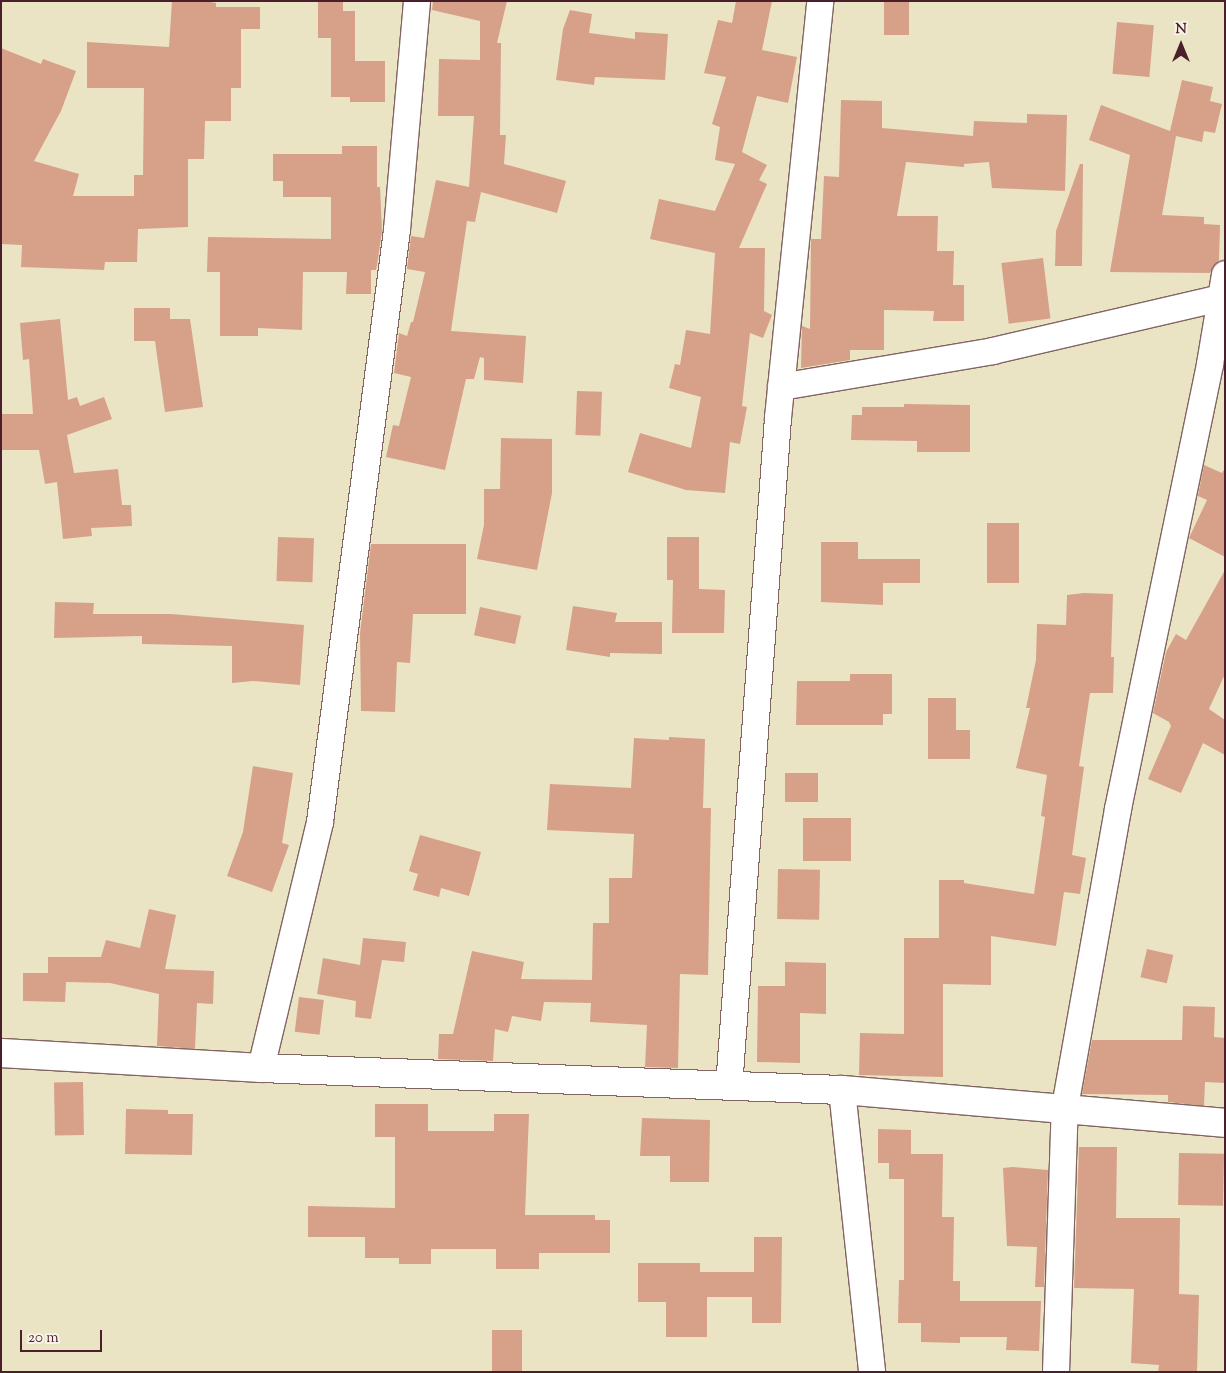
<!DOCTYPE html>
<html>
<head>
<meta charset="utf-8">
<style>
	body { margin:0 }
	#map { position:relative; width:1226px; height:1373px; overflow:hidden; background:#eae4c5; font-family:"Sorts Mill Goudy",serif }
	div>[style] { position:absolute }
	.building>* { inset:0; background:#d7a089; transform-origin:0 0 }
	.roads { filter:drop-shadow(1px 0 #826461) drop-shadow(-1px 0 #826461) drop-shadow(0 1px #826461) drop-shadow(0 -1px #826461) }
	.minor>* { height:26px; margin:-13px; padding:0 13px; transform-origin:13px; border-radius:13px; background:#fff }
	.tertiary>* { height:28px; margin:-14px; padding:0 14px; transform-origin:14px; border-radius:14px; background:#fff }
	span { translate:-50% -50%; white-space:nowrap; text-align:center; line-height:1.15; -webkit-text-stroke:5px #f7f3e8; paint-order:stroke }
	.frame { position:absolute; inset:0; border:2px solid #4a1f2b; pointer-events:none }
	.north { position:absolute; left:1156px; top:20px; width:50px; height:50px; -webkit-text-stroke:4px #f7f3e8; paint-order:stroke; rotate:0deg; font-size:14px; font-weight:700; line-height:20px; text-align:center; color:#4a1f2b }
	.north::after { content:''; display:block; margin:auto; width:18px; height:22px; background:#4a1f2b; clip-path:polygon(50% 0,100% 100%,50% 72%,0 100%) }
	.scale { position:absolute; left:20px; top:1330px; width:82px; height:22px; box-sizing:border-box; border:2px solid #4a1f2b; border-top:0; padding-left:6px; font-size:15px; line-height:18px; white-space:nowrap; color:#4a1f2b; -webkit-text-stroke:4px #f7f3e8; paint-order:stroke }
</style>
</head>
<body>
<div id="map">
	<div class="building">
		<div style="clip-path:polygon(172px 1px,204px 1px,216px 3px,216px 7px,260px 7px,260px 29px,241px 29px,241px 88px,231px 88px,231px 121px,205px 121px,204px 159px,188px 159px,188px 227px,138px 229px,137px 262px,105px 262px,104px 270px,21px 267px,22px 245px,1px 244px,1px 48px,41px 64px,43px 59px,76px 71px,61px 111px,34px 161px,79px 174px,73px 196px,134px 196px,134px 175px,143px 175px,144px 88px,87px 88px,87px 42px,169px 47px)"></div>
		<div style="clip-path:polygon(318px 1px,343px 2px,343px 11px,355px 11px,355px 61px,385px 61px,385px 102px,350px 102px,350px 97px,331px 97px,331px 38px,318px 38px)"></div>
		<div style="clip-path:polygon(433px 1px,507px 1px,497px 43px,501px 43px,500px 135px,506px 135px,504px 164px,566px 181px,557px 213px,481px 192px,475px 222px,467px 221px,451px 331px,526px 336px,523px 383px,484px 380px,484px 358px,480px 357px,474px 379px,466px 379px,445px 470px,386px 457px,393px 425px,399px 426px,411px 377px,394px 373px,399px 333px,407px 336px,411px 322px,413px 322px,425px 272px,407px 269px,411px 236px,424px 238px,436px 180px,469px 187px,474px 116px,438px 116px,439px 59px,480px 60px,480px 21px,432px 10px)"></div>
		<div style="clip-path:polygon(736px 1px,772px 1px,762px 50px,797px 57px,788px 103px,757px 96px,742px 152px,767px 165px,759px 180px,767px 184px,739px 248px,765px 248px,764px 311px,772px 315px,763px 338px,750px 333px,742px 406px,747px 407px,740px 444px,730px 442px,725px 493px,686px 490px,628px 472px,640px 433px,691px 448px,701px 397px,669px 388px,675px 364px,680px 365px,686px 330px,710px 334px,715px 253px,650px 239px,659px 199px,715px 211px,735px 164px,715px 160px,720px 127px,712px 124px,726px 77px,704px 73px,718px 20px,732px 23px)"></div>
		<div style="left:884px;top:1px;width:25px;height:34px"></div>
		<div style="clip-path:polygon(570px 10px,592px 14px,589px 33px,635px 39px,635px 32px,668px 34px,665px 80px,595px 77px,594px 85px,556px 80px,563px 29px)"></div>
		<div style="left:1117px;top:22px;width:37px;height:52px;rotate:5deg"></div>
		<div style="clip-path:polygon(1182px 80px,1213px 87px,1210px 101px,1222px 104px,1215px 133px,1204px 131px,1202px 142px,1176px 136px,1162px 215px,1204px 217px,1204px 224px,1220px 225px,1219px 260px,1210px 273px,1110px 272px,1130px 155px,1089px 140px,1101px 105px,1170px 131px)"></div>
		<div style="clip-path:polygon(841px 100px,882px 101px,882px 128px,973px 136px,974px 121px,1027px 123px,1027px 114px,1067px 115px,1065px 191px,992px 188px,989px 162px,964px 164px,964px 167px,906px 162px,897px 216px,938px 216px,937px 251px,954px 251px,953px 285px,964px 285px,964px 321px,933px 321px,934px 311px,884px 310px,884px 350px,850px 350px,850px 360px,801px 368px,802px 326px,810px 329px,811px 239px,821px 239px,824px 176px,839px 177px)"></div>
		<div style="clip-path:polygon(342px 146px,377px 146px,377px 187px,380px 187px,382px 231px,377px 265px,376px 270px,371px 270px,371px 294px,346px 294px,347px 272px,303px 272px,302px 330px,258px 328px,258px 336px,220px 336px,220px 272px,207px 272px,208px 237px,331px 239px,331px 197px,283px 197px,283px 181px,273px 181px,273px 154px,342px 154px)"></div>
		<div style="clip-path:polygon(1080px 164px,1083px 164px,1082px 266px,1055px 266px,1056px 231px)"></div>
		<div style="left:1043px;top:258px;width:61px;height:42px;rotate:83deg"></div>
		<div style="clip-path:polygon(134px 308px,170px 308px,170px 319px,190px 319px,203px 407px,165px 412px,155px 341px,134px 341px)"></div>
		<div style="clip-path:polygon(60px 319px,68px 400px,77px 397px,80px 406px,104px 397px,112px 419px,67px 435px,74px 473px,118px 469px,122px 505px,131px 505px,132px 526px,91px 528px,92px 536px,63px 539px,57px 482px,45px 484px,39px 450px,1px 450px,1px 414px,33px 414px,29px 359px,23px 360px,20px 323px)"></div>
		<div style="left:577px;top:391px;width:25px;height:44px;rotate:2deg"></div>
		<div style="clip-path:polygon(904px 404px,970px 405px,970px 452px,917px 452px,917px 441px,851px 440px,852px 415px,862px 415px,862px 407px,904px 407px)"></div>
		<div style="clip-path:polygon(501px 438px,552px 439px,552px 493px,537px 570px,477px 559px,484px 525px,484px 489px,500px 489px)"></div>
		<div style="clip-path:polygon(1204px 465px,1222px 473px,1225px 468px,1225px 557px,1189px 538px,1207px 500px,1198px 496px)"></div>
		<div style="left:987px;top:523px;width:32px;height:60px"></div>
		<div style="left:278px;top:537px;width:36px;height:44px;rotate:2deg"></div>
		<div style="clip-path:polygon(667px 537px,699px 537px,699px 589px,725px 590px,724px 633px,672px 633px,673px 580px,667px 580px)"></div>
		<div style="clip-path:polygon(821px 542px,858px 542px,858px 559px,920px 559px,920px 583px,883px 583px,883px 605px,821px 602px)"></div>
		<div style="clip-path:polygon(371px 544px,466px 544px,466px 614px,413px 614px,410px 663px,397px 662px,395px 712px,361px 711px,360px 633px)"></div>
		<div style="clip-path:polygon(1225px 570px,1225px 674px,1209px 709px,1225px 720px,1225px 755px,1203px 743px,1181px 793px,1148px 779px,1171px 726px,1169px 722px,1153px 713px,1166px 652px,1176px 634px,1186px 640px)"></div>
		<div style="clip-path:polygon(1084px 593px,1113px 594px,1111px 657px,1114px 657px,1113px 693px,1090px 693px,1079px 766px,1084px 767px,1072px 855px,1086px 858px,1080px 894px,1064px 892px,1056px 946px,991px 936px,991px 985px,943px 984px,943px 1077px,859px 1075px,860px 1033px,904px 1034px,904px 938px,939px 938px,939px 880px,964px 880px,964px 883px,1034px 894px,1045px 817px,1041px 816px,1047px 775px,1016px 768px,1030px 708px,1026px 708px,1036px 660px,1037px 624px,1066px 625px,1067px 595px)"></div>
		<div style="clip-path:polygon(55px 602px,94px 603px,93px 614px,171px 614px,304px 625px,300px 685px,253px 681px,232px 683px,232px 646px,142px 644px,142px 636px,54px 638px)"></div>
		<div style="clip-path:polygon(573px 606px,617px 613px,615px 622px,662px 622px,662px 654px,610px 653px,610px 657px,566px 650px)"></div>
		<div style="left:480px;top:607px;width:42px;height:29px;rotate:12deg"></div>
		<div style="clip-path:polygon(850px 674px,892px 674px,892px 714px,883px 714px,883px 725px,796px 725px,797px 681px,850px 681px)"></div>
		<div style="clip-path:polygon(928px 698px,956px 698px,956px 730px,970px 730px,970px 759px,928px 759px)"></div>
		<div style="clip-path:polygon(669px 737px,705px 739px,703px 808px,711px 808px,708px 975px,680px 974px,678px 1068px,645px 1067px,647px 1025px,590px 1022px,591px 1003px,544px 1002px,541px 1021px,512px 1016px,508px 1032px,495px 1029px,493px 1061px,438px 1059px,439px 1034px,453px 1034px,472px 951px,524px 962px,521px 979px,592px 980px,593px 923px,609px 923px,609px 878px,632px 878px,634px 834px,547px 830px,550px 784px,631px 788px,634px 738px,669px 740px)"></div>
		<div style="clip-path:polygon(253px 766px,293px 773px,282px 843px,289px 845px,272px 892px,227px 876px,243px 832px)"></div>
		<div style="left:785px;top:773px;width:33px;height:29px"></div>
		<div style="left:803px;top:818px;width:48px;height:43px"></div>
		<div style="clip-path:polygon(420px 835px,481px 852px,469px 896px,441px 888px,439px 897px,413px 890px,418px 874px,409px 871px)"></div>
		<div style="left:778px;top:869px;width:42px;height:50px;rotate:1deg"></div>
		<div style="clip-path:polygon(149px 909px,176px 915px,165px 969px,214px 971px,213px 1004px,197px 1003px,195px 1049px,157px 1046px,159px 994px,110px 983px,66px 982px,65px 1002px,23px 1001px,23px 973px,48px 973px,48px 957px,101px 957px,106px 940px,140px 948px)"></div>
		<div style="clip-path:polygon(363px 938px,406px 942px,404px 962px,382px 960px,371px 1019px,355px 1017px,356px 1001px,317px 994px,323px 958px,360px 965px)"></div>
		<div style="left:1147px;top:949px;width:27px;height:29px;rotate:13deg"></div>
		<div style="clip-path:polygon(785px 962px,826px 963px,826px 1014px,800px 1013px,800px 1063px,757px 1062px,758px 986px,785px 986px)"></div>
		<div style="left:299px;top:997px;width:25px;height:35px;rotate:7deg"></div>
		<div style="clip-path:polygon(1183px 1006px,1215px 1007px,1214px 1037px,1225px 1038px,1225px 1083px,1205px 1082px,1204px 1106px,1168px 1102px,1168px 1095px,1082px 1094px,1092px 1040px,1182px 1040px)"></div>
		<div style="left:83px;top:1082px;width:53px;height:29px;rotate:89deg"></div>
		<div style="clip-path:polygon(375px 1104px,428px 1104px,428px 1131px,494px 1131px,494px 1114px,529px 1114px,525px 1215px,595px 1215px,595px 1220px,610px 1220px,610px 1253px,539px 1253px,539px 1269px,496px 1269px,496px 1249px,431px 1249px,431px 1264px,399px 1264px,399px 1258px,365px 1258px,365px 1237px,308px 1237px,308px 1206px,395px 1208px,395px 1137px,375px 1137px)"></div>
		<div style="clip-path:polygon(126px 1109px,168px 1110px,168px 1114px,193px 1114px,192px 1155px,125px 1154px)"></div>
		<div style="clip-path:polygon(642px 1118px,710px 1120px,709px 1182px,670px 1182px,670px 1156px,640px 1156px)"></div>
		<div style="clip-path:polygon(878px 1129px,911px 1130px,911px 1154px,943px 1154px,942px 1217px,954px 1217px,953px 1281px,960px 1281px,960px 1301px,1041px 1301px,1039px 1351px,1006px 1350px,1007px 1337px,960px 1337px,960px 1343px,921px 1342px,921px 1323px,898px 1323px,899px 1280px,904px 1280px,904px 1179px,889px 1179px,889px 1163px,878px 1163px)"></div>
		<div style="clip-path:polygon(1079px 1147px,1117px 1147px,1116px 1218px,1180px 1218px,1179px 1294px,1199px 1295px,1197px 1372px,1158px 1372px,1159px 1365px,1131px 1363px,1134px 1289px,1074px 1288px)"></div>
		<div style="left:1179px;top:1153px;width:45px;height:52px;rotate:1deg"></div>
		<div style="clip-path:polygon(1013px 1167px,1048px 1170px,1044px 1287px,1035px 1287px,1037px 1247px,1007px 1246px,1003px 1168px)"></div>
		<div style="clip-path:polygon(754px 1237px,782px 1237px,781px 1323px,752px 1323px,752px 1297px,707px 1297px,707px 1337px,666px 1337px,666px 1302px,638px 1302px,638px 1263px,700px 1263px,700px 1272px,754px 1272px)"></div>
		<div style="left:492px;top:1330px;width:30px;height:42px"></div>
	</div>
	<div class="roads">
		<div class="minor">
			<div style="left:781px;top:387px;width:215px;rotate:-9.6deg"></div>
			<div style="left:993px;top:351px;width:238px;rotate:-13.1deg"></div>
			<div style="left:261px;top:1068px;width:253px;rotate:-76.5deg"></div>
			<div style="left:320px;top:822px;width:597px;rotate:-82.59deg"></div>
			<div style="left:397px;top:230px;width:230px;rotate:-85deg"></div>
			<div style="left:729px;top:1087px;width:671px;rotate:-85.81deg"></div>
			<div style="left:778px;top:418px;width:419px;rotate:-84.2deg"></div>
			<div style="left:842px;top:1090px;width:284px;rotate:83.9deg"></div>
			<div style="left:1056px;top:1372px;width:265px;rotate:-88.1deg"></div>
			<div style="left:1065px;top:1107px;width:303px;rotate:-79.9deg"></div>
			<div style="left:1118px;top:809px;width:454px;rotate:-78.3deg"></div>
			<div style="left:1210px;top:364px;width:91px;rotate:-80.5deg"></div>
		</div>
		<div class="tertiary">
			<div style="left:1px;top:1053px;width:260px;rotate:3.3deg"></div>
			<div style="left:261px;top:1068px;width:581px;rotate:2.17deg"></div>
			<div style="left:842px;top:1090px;width:384px;rotate:4.9deg"></div>
		</div>
	</div>
	<div class="frame"></div>
	<div class="north">N</div>
	<div class="scale">20 m</div>
</div>
</body>
</html>
